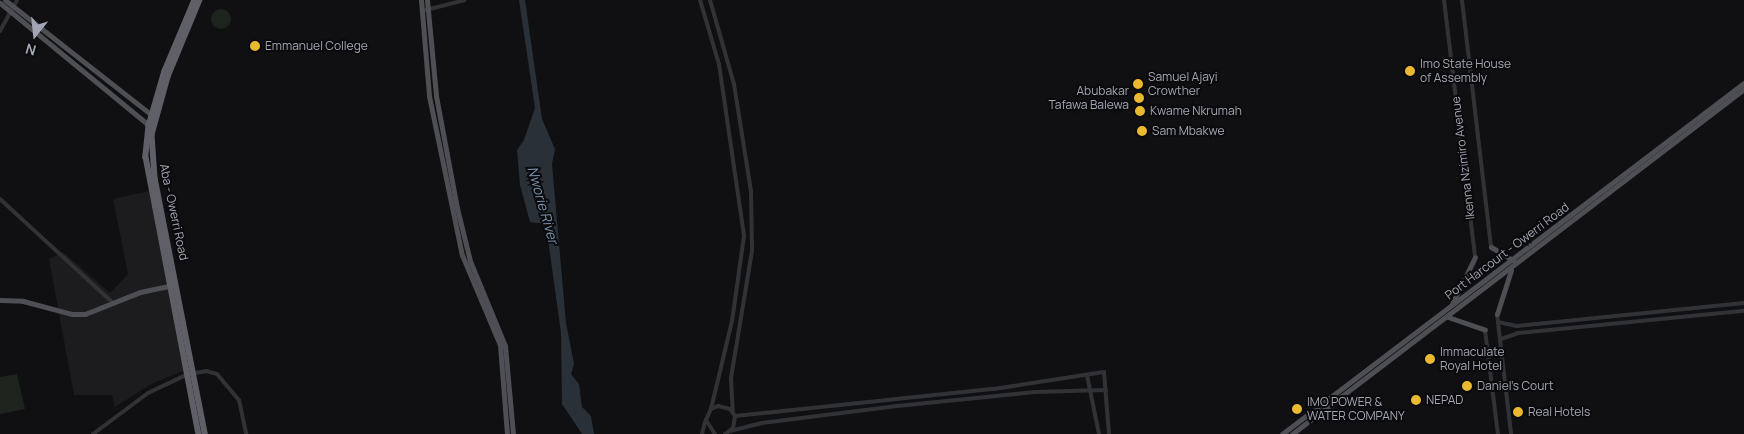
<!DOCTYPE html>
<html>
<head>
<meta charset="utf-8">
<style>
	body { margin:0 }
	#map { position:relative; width:1744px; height:434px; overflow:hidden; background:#101012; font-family:Manrope,sans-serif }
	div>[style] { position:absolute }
	.built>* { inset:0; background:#1c1c1f }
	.green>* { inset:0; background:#1d241e }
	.round { border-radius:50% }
	.water>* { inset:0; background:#293037 }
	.minor>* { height:4px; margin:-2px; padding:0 2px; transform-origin:2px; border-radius:2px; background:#313236 }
	.major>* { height:5px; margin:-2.5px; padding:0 2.5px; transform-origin:2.5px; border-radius:2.5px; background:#4d4f55 }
	.highway>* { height:5.5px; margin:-2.75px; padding:0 2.75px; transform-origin:2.75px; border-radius:2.75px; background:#5e5f67 }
	.dots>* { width:14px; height:14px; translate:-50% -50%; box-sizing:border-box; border:2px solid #0b0b0d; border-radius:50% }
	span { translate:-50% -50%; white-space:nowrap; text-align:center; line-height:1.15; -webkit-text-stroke:4px #0b0b0d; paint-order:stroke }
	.poi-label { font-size:12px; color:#a2a6b2 }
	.left { translate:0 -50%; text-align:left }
	.right { translate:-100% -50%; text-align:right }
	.street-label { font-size:12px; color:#a2a6b2 }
	.water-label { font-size:14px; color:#7991ad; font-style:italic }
	.north { position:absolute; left:10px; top:10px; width:50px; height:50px; -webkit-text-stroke:4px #0b0b0d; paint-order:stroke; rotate:196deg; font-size:14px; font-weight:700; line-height:20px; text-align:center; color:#a2a6b2 }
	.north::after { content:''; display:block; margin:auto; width:18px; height:22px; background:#a2a6b2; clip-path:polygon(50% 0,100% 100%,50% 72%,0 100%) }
</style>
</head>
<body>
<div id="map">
	<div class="built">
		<div style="clip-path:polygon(149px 191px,183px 371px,153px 383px,115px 407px,112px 395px,74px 395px,49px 259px,63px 252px,110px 293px,128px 274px,113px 199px)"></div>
	</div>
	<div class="green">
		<div class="round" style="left:211px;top:9px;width:20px;height:20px"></div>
		<div style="clip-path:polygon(17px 374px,25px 409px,0 414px,0 377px)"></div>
	</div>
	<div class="water">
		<div style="clip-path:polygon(519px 0,525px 0,542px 119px,555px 149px,552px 164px,566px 323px,574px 364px,571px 374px,579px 384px,582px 407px,591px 416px,594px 434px,582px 434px,562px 404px,561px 333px,547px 232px,545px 224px,530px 222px,520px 185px,517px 150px,524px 140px,535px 108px)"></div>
	</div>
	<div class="minor">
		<div style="left:700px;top:0;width:67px;rotate:73.5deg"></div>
		<div style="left:719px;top:64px;width:174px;rotate:81.7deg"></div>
		<div style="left:744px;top:236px;width:86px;rotate:98deg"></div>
		<div style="left:732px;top:321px;width:90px;rotate:103.4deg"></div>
		<div style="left:710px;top:0;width:87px;rotate:74.1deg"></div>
		<div style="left:734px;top:84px;width:108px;rotate:81deg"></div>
		<div style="left:751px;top:191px;width:60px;rotate:89deg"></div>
		<div style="left:752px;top:251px;width:129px;rotate:99.4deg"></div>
		<div style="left:731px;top:378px;width:34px;rotate:87deg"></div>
		<div style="left:1444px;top:0;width:259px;rotate:83.1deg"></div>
		<div style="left:1462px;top:0;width:249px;rotate:83.3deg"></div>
		<div style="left:422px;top:11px;width:44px;rotate:-14.3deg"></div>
		<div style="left:0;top:31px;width:35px;rotate:-61deg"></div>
		<div style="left:0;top:199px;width:155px;rotate:42.6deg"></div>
		<div style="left:1497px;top:314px;width:121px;rotate:83.3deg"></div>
		<div style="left:1498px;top:322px;width:19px;rotate:12deg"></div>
		<div style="left:1517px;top:326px;width:228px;rotate:-5.8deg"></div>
		<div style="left:1485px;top:330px;width:105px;rotate:82.9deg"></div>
		<div style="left:1501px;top:339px;width:18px;rotate:-19deg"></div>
		<div style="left:1518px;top:333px;width:227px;rotate:-5.6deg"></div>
		<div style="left:1087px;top:375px;width:60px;rotate:78.5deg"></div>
		<div style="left:735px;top:416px;width:260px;rotate:-6deg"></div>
		<div style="left:994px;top:389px;width:111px;rotate:-8.8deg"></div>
		<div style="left:1104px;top:372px;width:62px;rotate:85.4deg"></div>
		<div style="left:730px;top:431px;width:33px;rotate:-14deg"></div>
		<div style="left:762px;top:423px;width:136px;rotate:-7.2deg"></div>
		<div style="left:897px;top:406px;width:138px;rotate:-5.8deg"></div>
		<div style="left:1034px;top:392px;width:72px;rotate:-1.6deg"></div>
		<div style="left:93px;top:434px;width:69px;rotate:-36.7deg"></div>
		<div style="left:148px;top:393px;width:44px;rotate:-25.4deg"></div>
		<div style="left:188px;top:374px;width:18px;rotate:-9deg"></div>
		<div style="left:206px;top:371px;width:11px;rotate:15deg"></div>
		<div style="left:217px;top:374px;width:34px;rotate:50deg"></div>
		<div style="left:239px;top:400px;width:35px;rotate:78deg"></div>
		<div style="left:702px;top:434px;width:12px;rotate:-76deg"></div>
		<div style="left:715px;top:434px;width:17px;rotate:-123deg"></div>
		<div style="left:706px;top:420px;width:12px;rotate:-66deg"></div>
		<div style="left:711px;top:409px;width:8px;rotate:-23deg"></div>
		<div style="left:718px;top:406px;width:12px;rotate:14deg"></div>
		<div style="left:730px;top:409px;width:9px;rotate:54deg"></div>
		<div style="left:735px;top:416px;width:12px;rotate:99deg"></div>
		<div style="left:733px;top:428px;width:10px;rotate:143deg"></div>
	</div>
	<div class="major">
		<div style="left:5px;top:0;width:189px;rotate:38.1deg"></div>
		<div style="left:421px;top:0;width:96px;rotate:85.2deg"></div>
		<div style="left:429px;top:96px;width:162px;rotate:78.3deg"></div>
		<div style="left:462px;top:255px;width:98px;rotate:67.1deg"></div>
		<div style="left:500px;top:345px;width:89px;rotate:85.5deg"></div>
		<div style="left:427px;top:0;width:96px;rotate:84.6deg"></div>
		<div style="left:436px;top:96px;width:114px;rotate:79.4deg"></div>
		<div style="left:457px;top:208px;width:55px;rotate:76.2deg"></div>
		<div style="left:470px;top:261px;width:92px;rotate:67.6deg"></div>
		<div style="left:505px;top:346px;width:88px;rotate:84.8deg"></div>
		<div style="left:0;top:3px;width:197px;rotate:39.4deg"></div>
		<div style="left:1491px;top:247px;width:26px;rotate:31deg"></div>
		<div style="left:0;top:300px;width:23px;rotate:2deg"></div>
		<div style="left:23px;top:301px;width:51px;rotate:14.9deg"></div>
		<div style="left:72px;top:314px;width:13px"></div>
		<div style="left:85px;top:314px;width:59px;rotate:-21.8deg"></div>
		<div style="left:140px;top:292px;width:34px;rotate:-12deg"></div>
		<div style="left:1452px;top:304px;width:52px;rotate:-63.9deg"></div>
		<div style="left:1497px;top:314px;width:46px;rotate:-72.3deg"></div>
		<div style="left:1448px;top:317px;width:39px;rotate:19deg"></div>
		<div style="left:1282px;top:434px;width:580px;rotate:-37.23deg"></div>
		<div style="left:1292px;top:434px;width:569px;rotate:-37.35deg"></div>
	</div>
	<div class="highway">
		<div style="left:195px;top:0;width:77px;rotate:112.9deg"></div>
		<div style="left:165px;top:71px;width:57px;rotate:106.2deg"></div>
		<div style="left:149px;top:126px;width:31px;rotate:96deg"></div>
		<div style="left:146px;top:157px;width:282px;rotate:79.2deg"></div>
		<div style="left:200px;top:0;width:83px;rotate:112.6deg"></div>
		<div style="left:168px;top:77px;width:60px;rotate:105.4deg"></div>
		<div style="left:152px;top:135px;width:43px;rotate:86deg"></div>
		<div style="left:155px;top:178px;width:261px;rotate:78.9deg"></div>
	</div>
	<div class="dots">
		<div style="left:255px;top:46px;background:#ebb92f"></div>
		<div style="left:1410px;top:71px;background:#ebb92f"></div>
		<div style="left:1138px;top:84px;background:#ebb92f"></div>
		<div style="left:1139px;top:98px;background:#ebb92f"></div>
		<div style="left:1140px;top:111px;background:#ebb92f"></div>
		<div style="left:1142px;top:131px;background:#ebb92f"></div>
		<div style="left:1430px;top:359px;background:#ebb92f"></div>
		<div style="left:1467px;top:386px;background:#ebb92f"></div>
		<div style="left:1416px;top:400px;background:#ebb92f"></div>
		<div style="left:1297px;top:409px;background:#ebb92f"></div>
		<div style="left:1518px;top:412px;background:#ebb92f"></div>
	</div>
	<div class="poi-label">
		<span class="left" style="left:265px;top:46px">Emmanuel College</span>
		<span class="left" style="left:1420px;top:71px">Imo State House<br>of Assembly</span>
		<span class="left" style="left:1148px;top:84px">Samuel Ajayi<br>Crowther</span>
		<span class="right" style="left:1129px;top:98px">Abubakar<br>Tafawa Balewa</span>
		<span class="left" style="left:1150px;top:111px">Kwame Nkrumah</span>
		<span class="left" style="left:1152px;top:131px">Sam Mbakwe</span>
		<span class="left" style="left:1440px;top:359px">Immaculate<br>Royal Hotel</span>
		<span class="left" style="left:1477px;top:386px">Daniel's Court</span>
		<span class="left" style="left:1426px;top:400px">NEPAD</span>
		<span class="left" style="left:1307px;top:409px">IMO POWER &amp;<br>WATER COMPANY</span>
		<span class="left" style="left:1528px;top:412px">Real Hotels</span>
	</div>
	<div class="street-label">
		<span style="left:1463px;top:158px;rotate:-97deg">Ikenna Nzimiro Avenue</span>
		<span style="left:174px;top:212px;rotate:78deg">Aba - Owerri Road</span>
		<span style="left:1507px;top:251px;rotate:-37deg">Port Harcourt - Owerri Road</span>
	</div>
	<div class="water-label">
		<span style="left:543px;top:205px;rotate:74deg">Nworie River</span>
	</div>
	<div class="north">N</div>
</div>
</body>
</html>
